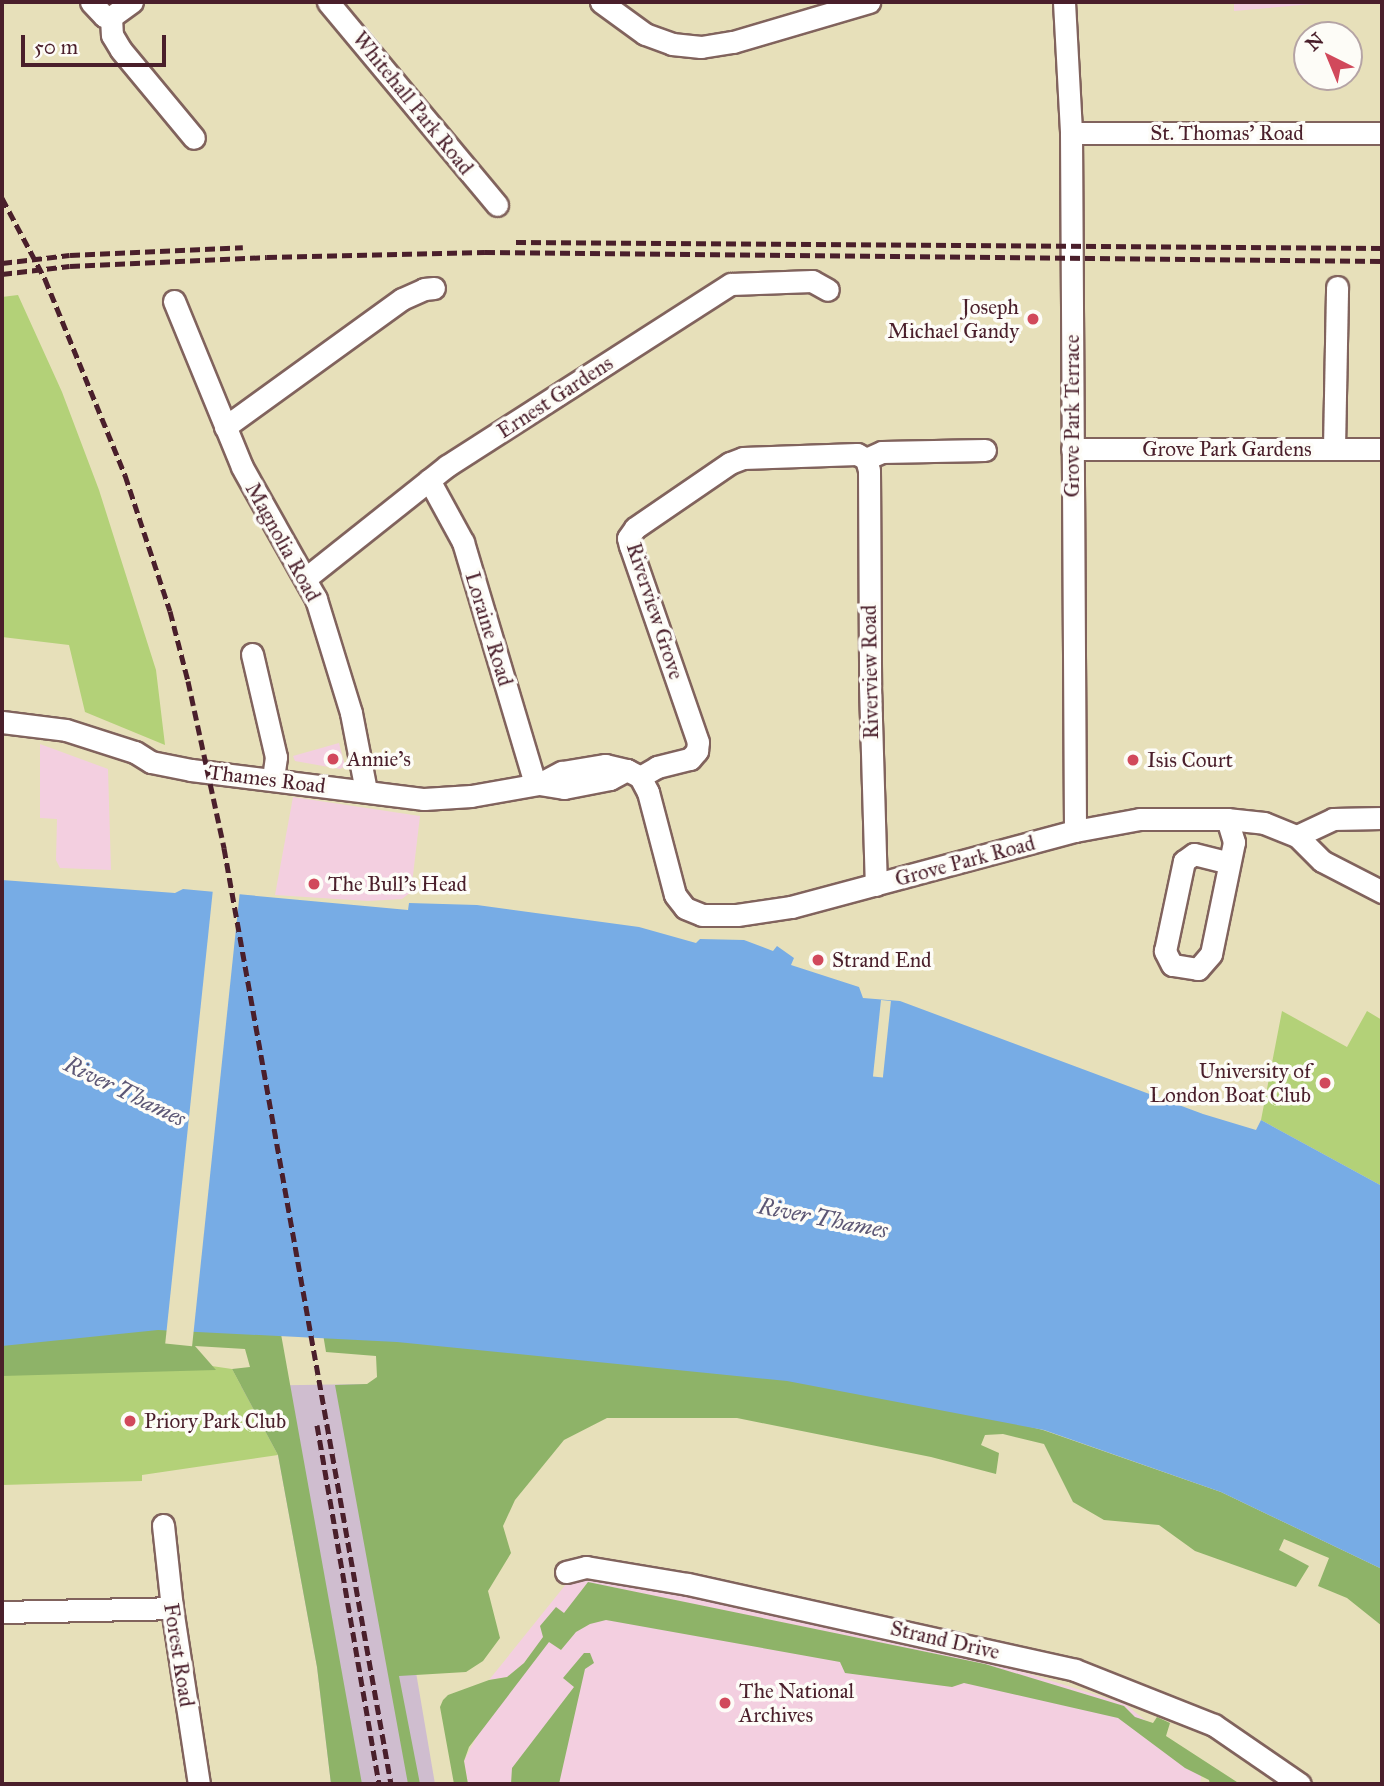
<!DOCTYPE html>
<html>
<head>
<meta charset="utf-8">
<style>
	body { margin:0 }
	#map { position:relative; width:1384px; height:1786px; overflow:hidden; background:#e7e0ba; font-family:"IM FELL Great Primer",serif }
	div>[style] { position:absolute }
	.built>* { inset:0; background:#f3cfe0 }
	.industrial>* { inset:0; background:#cfbdcf }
	.green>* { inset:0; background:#b3d178 }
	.forest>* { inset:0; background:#8eb368 }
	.water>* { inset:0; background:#77ace5 }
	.pier>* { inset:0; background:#e7e0ba; transform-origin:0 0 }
	.roads { filter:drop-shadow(2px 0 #81635d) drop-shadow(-2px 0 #81635d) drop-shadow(0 2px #81635d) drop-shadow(0 -2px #81635d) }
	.street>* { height:21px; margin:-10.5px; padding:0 10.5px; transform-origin:10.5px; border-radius:10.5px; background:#fff }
	.rail>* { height:5px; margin-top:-2.5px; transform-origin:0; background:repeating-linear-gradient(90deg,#4a1f2b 0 10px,transparent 0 15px) }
	.dots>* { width:19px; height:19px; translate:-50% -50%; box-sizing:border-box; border:4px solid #fdfcf7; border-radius:50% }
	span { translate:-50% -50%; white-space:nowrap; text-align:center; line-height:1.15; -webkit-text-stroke:7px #fdfcf7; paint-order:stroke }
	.street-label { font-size:21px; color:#4a1f2b }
	.poi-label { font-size:21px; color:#4a1f2b }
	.right { translate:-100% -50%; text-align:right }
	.left { translate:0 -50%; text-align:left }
	.water-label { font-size:23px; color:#5c5775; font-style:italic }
	.frame { position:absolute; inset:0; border:4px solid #4a1f2b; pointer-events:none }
	.north { position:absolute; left:1293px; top:21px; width:70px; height:70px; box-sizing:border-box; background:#fdfcf7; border:2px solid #b5a4a5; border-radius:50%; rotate:317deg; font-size:19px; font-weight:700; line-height:28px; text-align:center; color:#4a1f2b }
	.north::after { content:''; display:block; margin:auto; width:24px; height:32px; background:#d1495b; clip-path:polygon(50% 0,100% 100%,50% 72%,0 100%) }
	.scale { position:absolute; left:21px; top:35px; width:145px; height:32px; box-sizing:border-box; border:4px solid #4a1f2b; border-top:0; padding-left:9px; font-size:21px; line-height:24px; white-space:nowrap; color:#4a1f2b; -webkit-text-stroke:5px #fdfcf7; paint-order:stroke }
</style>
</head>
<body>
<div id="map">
	<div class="built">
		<div style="clip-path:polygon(1234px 2px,1336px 2px,1234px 11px)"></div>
		<div style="clip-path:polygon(339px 743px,345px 766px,340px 769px,295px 761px,293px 756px)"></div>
		<div style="clip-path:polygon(40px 744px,108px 769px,111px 870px,60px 868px,56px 860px,57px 819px,40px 818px)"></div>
		<div style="clip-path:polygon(293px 797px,420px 816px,411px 892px,402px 899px,368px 901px,275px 895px)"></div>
		<div style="clip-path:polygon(589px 1571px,985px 1660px,1125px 1704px,1203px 1767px,1200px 1784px,468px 1784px,464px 1761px,507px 1677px,489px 1680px,571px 1578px)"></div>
	</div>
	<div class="industrial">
		<div style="clip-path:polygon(367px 1384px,435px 1784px,331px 1784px,317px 1667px,278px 1455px,240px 1386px)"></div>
	</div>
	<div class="green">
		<div style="clip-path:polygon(18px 295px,62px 392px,99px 490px,156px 670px,165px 745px,85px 712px,69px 645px,2px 637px,2px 297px)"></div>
		<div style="clip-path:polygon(1282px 1011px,1347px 1047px,1367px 1011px,1382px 1020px,1382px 1186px,1261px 1120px)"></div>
		<div style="clip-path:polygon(171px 1360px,232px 1369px,278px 1455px,142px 1475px,142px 1481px,2px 1485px,2px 1372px)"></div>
	</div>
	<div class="forest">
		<div style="clip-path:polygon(54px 1324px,281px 1334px,362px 1784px,331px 1784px,317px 1667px,278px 1455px,232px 1369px,250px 1367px,245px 1349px,195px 1346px,216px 1370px,2px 1376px,2px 1334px)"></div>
		<div style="clip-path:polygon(322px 1328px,736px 1352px,1043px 1430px,1221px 1492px,1382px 1569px,1382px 1626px,1347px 1598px,1318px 1586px,1329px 1558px,1284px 1539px,1279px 1550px,1309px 1566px,1296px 1587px,1195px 1551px,1159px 1525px,1104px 1520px,1073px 1502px,1044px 1444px,1003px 1434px,985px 1435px,981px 1445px,999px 1453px,996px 1474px,931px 1457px,737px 1418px,607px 1418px,564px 1440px,515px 1500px,503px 1526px,511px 1553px,488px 1591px,500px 1638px,483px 1661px,466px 1672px,399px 1676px,420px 1784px,408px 1784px,335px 1385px,367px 1384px,377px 1377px,376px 1356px,326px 1352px)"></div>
		<div style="clip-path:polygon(588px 1582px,985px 1664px,1124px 1706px,1135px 1717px,1153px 1723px,1157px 1717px,1170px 1723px,1166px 1736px,1240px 1784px,1210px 1784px,1209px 1780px,1185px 1768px,1118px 1718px,964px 1683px,952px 1687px,845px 1673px,840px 1662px,606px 1620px,590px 1624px,576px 1632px,561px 1650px,549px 1642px,469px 1747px,464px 1761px,468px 1784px,454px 1784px,440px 1707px,443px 1700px,448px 1695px,489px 1680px,507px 1677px,524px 1663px,543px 1637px,540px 1626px,556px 1607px,564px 1613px)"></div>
		<div style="clip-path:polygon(584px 1653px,590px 1653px,594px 1663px,585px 1669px,559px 1784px,511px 1784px,512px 1768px,574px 1687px,563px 1678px)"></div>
	</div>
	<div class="water">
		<div style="clip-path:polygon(2px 880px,175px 893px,183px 889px,408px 910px,409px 903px,477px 905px,639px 927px,696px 943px,700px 939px,744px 940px,773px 951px,777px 946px,794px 958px,791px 965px,859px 987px,863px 998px,900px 1001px,1203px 1114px,1256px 1130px,1261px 1120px,1382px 1186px,1382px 1569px,1221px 1492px,1044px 1430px,787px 1381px,397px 1342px,158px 1330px,2px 1346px)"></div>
	</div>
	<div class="pier">
		<div style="left:213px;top:889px;width:27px;height:457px;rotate:6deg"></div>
		<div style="left:881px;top:1000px;width:10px;height:77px;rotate:6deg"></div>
	</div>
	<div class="roads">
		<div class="street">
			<div style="left:91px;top:2px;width:19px;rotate:47deg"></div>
			<div style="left:104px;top:16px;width:7px;rotate:8deg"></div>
			<div style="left:328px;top:2px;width:264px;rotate:50.2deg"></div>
			<div style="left:601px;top:2px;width:54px;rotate:36deg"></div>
			<div style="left:645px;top:34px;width:29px;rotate:20deg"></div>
			<div style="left:672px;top:44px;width:29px;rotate:6deg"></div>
			<div style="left:701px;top:47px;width:32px;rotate:-9deg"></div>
			<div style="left:733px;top:42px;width:142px;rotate:-16.4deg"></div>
			<div style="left:1064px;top:2px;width:131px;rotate:86.9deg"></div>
			<div style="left:1071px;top:133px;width:698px;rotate:89.67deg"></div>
			<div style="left:111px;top:17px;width:18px;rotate:87deg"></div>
			<div style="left:112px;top:35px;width:17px;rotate:59deg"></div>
			<div style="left:121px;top:50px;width:114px;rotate:50.3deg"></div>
			<div style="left:111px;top:17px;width:26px;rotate:-36deg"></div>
			<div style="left:1071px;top:133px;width:311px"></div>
			<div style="left:174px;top:301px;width:179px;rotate:67.7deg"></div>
			<div style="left:242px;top:467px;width:151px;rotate:60.7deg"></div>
			<div style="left:316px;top:599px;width:119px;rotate:72.9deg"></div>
			<div style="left:351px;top:713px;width:79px;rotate:79.1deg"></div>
			<div style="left:225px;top:427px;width:218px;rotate:-35.9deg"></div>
			<div style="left:402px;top:299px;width:24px;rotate:-24deg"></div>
			<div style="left:424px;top:289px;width:10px;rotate:-6deg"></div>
			<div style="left:1334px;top:448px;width:161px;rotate:-88.9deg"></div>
			<div style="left:1072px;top:449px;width:310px"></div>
			<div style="left:866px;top:459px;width:11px;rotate:75deg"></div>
			<div style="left:869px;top:470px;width:216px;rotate:89.7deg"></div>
			<div style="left:870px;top:686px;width:199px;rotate:88.3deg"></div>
			<div style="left:429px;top:480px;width:71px;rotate:61.3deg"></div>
			<div style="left:463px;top:542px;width:252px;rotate:73.4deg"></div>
			<div style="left:306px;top:578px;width:180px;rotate:-38.5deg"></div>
			<div style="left:447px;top:466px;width:337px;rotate:-32.7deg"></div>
			<div style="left:731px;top:284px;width:81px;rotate:-2.1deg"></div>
			<div style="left:812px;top:281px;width:18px;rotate:29deg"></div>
			<div style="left:252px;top:654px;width:106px;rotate:76.9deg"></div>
			<div style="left:276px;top:757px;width:21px;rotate:98deg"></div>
			<div style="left:2px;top:722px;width:64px;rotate:7.1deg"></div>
			<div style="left:66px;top:730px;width:72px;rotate:17.7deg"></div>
			<div style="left:135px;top:752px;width:19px;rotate:32deg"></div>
			<div style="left:151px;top:762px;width:41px;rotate:11.3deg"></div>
			<div style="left:191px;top:770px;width:235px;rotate:7.1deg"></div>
			<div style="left:424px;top:799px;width:47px;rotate:-3.7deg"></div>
			<div style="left:471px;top:796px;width:69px;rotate:-10deg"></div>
			<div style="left:539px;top:784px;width:26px;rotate:-28deg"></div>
			<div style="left:562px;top:772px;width:44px;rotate:-9.2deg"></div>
			<div style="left:605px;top:765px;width:23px;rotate:13deg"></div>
			<div style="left:640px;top:777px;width:20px;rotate:-30deg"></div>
			<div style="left:657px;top:767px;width:34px;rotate:-14deg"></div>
			<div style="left:690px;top:759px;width:11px;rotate:-49deg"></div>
			<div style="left:697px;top:751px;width:9px;rotate:-84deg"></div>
			<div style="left:698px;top:742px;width:207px;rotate:-109.1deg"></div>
			<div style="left:630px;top:546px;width:8px;rotate:-104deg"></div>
			<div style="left:628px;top:538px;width:12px;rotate:-55deg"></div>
			<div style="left:635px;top:528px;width:115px;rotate:-34.4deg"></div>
			<div style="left:730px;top:463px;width:14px;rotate:-21deg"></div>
			<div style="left:743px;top:458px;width:114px;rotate:-2deg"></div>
			<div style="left:857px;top:454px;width:10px;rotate:29deg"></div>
			<div style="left:866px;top:459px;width:17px;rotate:-24deg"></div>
			<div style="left:882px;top:452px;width:103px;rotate:-1.1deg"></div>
			<div style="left:539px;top:784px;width:25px;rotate:9deg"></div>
			<div style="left:564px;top:788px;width:47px;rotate:-11.1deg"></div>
			<div style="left:610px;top:779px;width:19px;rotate:-28deg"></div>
			<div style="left:627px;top:770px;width:15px;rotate:28deg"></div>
			<div style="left:640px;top:777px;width:17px;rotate:62deg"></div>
			<div style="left:648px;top:792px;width:106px;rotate:75.3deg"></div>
			<div style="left:675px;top:895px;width:16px;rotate:52deg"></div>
			<div style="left:685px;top:908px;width:18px;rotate:22deg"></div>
			<div style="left:702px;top:915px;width:35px"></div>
			<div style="left:737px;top:915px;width:55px;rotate:-8.4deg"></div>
			<div style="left:791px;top:907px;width:294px;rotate:-15deg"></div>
			<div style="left:1075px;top:831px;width:66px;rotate:-10.5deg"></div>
			<div style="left:1140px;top:819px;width:87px"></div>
			<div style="left:1227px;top:819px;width:37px;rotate:6deg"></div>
			<div style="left:1264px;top:823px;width:35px;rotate:22deg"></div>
			<div style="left:1297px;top:836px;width:35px;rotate:45deg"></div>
			<div style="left:1322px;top:861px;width:68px;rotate:27.3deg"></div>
			<div style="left:1227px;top:819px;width:24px;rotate:73deg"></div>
			<div style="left:1234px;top:842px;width:114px;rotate:101.6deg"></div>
			<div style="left:1211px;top:954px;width:20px;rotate:131deg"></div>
			<div style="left:1198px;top:969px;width:26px;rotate:-171deg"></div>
			<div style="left:1172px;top:965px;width:16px;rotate:-117deg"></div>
			<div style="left:1165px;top:951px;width:92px;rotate:-78.1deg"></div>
			<div style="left:1184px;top:861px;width:12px;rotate:-35deg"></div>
			<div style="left:1194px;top:854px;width:36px;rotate:14deg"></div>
			<div style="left:1297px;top:836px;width:40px;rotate:-25deg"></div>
			<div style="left:1333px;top:819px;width:49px;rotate:-1.2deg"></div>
			<div style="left:163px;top:1525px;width:83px;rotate:83.8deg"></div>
			<div style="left:172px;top:1608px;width:178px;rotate:81.3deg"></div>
			<div style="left:566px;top:1572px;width:21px;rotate:-14deg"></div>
			<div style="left:586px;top:1567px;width:103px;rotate:9.5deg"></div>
			<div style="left:688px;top:1584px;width:396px;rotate:12.5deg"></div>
			<div style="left:1075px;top:1670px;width:149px;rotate:21.6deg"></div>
			<div style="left:1214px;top:1725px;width:104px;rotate:34.5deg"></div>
			<div style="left:2px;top:1612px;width:170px;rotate:-1.3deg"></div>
		</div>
	</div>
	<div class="rail">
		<div style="left:2px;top:198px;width:92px;rotate:62deg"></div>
		<div style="left:45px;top:279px;width:212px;rotate:67.8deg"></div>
		<div style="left:125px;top:475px;width:143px;rotate:71.7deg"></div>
		<div style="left:170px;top:611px;width:72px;rotate:75.6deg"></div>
		<div style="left:188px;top:681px;width:171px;rotate:77.8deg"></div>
		<div style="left:224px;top:848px;width:951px;rotate:79.88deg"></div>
		<div style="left:516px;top:242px;width:866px;rotate:0.4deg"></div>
		<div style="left:2px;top:263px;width:68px;rotate:-6.7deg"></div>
		<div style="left:70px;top:255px;width:173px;rotate:-2.6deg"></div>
		<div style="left:2px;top:274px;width:68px;rotate:-6.7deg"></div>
		<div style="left:70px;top:266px;width:197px;rotate:-2.6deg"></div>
		<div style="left:267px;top:257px;width:218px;rotate:-1.3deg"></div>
		<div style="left:485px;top:252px;width:897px;rotate:0.57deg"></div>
		<div style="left:317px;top:1425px;width:364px;rotate:80.2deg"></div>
	</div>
	<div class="dots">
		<div style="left:1033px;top:319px;background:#d1495b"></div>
		<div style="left:333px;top:759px;background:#d1495b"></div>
		<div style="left:1133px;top:760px;background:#d1495b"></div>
		<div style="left:314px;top:884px;background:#d1495b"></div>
		<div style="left:818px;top:960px;background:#d1495b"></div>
		<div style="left:1325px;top:1083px;background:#d1495b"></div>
		<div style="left:130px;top:1421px;background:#d1495b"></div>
		<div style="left:725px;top:1703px;background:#d1495b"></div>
	</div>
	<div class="street-label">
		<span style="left:413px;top:103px;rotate:51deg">Whitehall Park Road</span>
		<span style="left:1227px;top:133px">St. Thomas' Road</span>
		<span style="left:555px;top:397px;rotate:-33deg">Ernest Gardens</span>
		<span style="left:1072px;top:416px;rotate:-90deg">Grove Park Terrace</span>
		<span style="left:1227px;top:449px">Grove Park Gardens</span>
		<span style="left:283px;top:542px;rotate:61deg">Magnolia Road</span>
		<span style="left:655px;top:611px;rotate:72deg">Riverview Grove</span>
		<span style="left:489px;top:629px;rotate:73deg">Loraine Road</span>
		<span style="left:870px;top:672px;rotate:-91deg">Riverview Road</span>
		<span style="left:267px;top:779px;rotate:7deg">Thames Road</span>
		<span style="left:965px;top:861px;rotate:-15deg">Grove Park Road</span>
		<span style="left:945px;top:1640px;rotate:13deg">Strand Drive</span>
		<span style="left:179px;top:1655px;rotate:81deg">Forest Road</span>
	</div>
	<div class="poi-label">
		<span class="right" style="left:1019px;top:319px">Joseph<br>Michael Gandy</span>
		<span class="left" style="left:347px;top:759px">Annie's</span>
		<span class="left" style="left:1147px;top:760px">Isis Court</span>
		<span class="left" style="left:328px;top:884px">The Bull's Head</span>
		<span class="left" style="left:832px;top:960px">Strand End</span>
		<span class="right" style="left:1311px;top:1083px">University of<br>London Boat Club</span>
		<span class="left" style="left:144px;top:1421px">Priory Park Club</span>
		<span class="left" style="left:739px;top:1703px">The National<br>Archives</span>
	</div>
	<div class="water-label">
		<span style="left:125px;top:1091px;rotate:26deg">River Thames</span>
		<span style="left:823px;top:1218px;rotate:11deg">River Thames</span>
	</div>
	<div class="frame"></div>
	<div class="north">N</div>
	<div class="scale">50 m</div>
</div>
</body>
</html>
